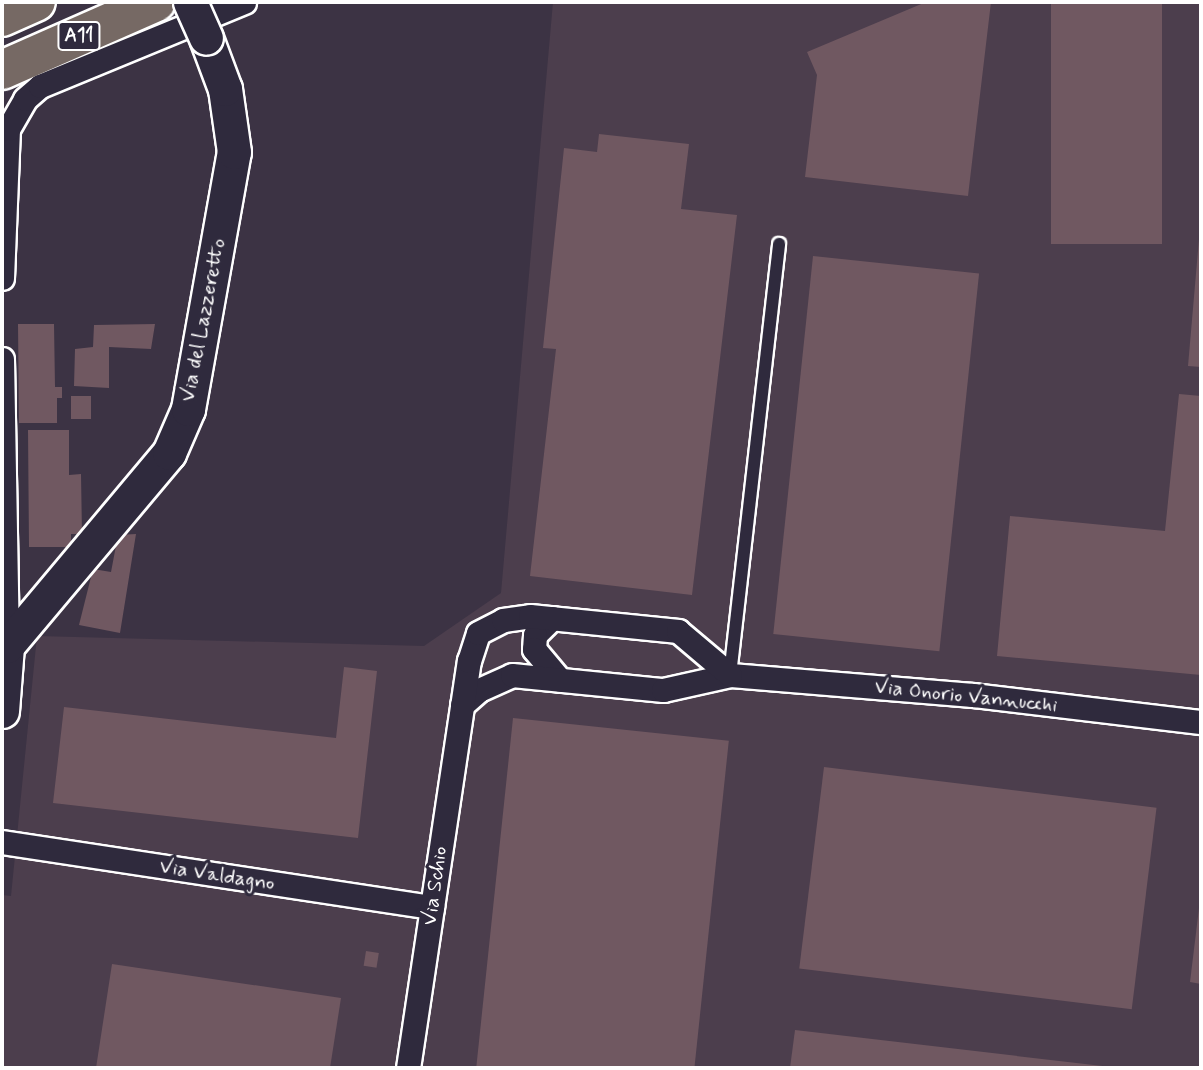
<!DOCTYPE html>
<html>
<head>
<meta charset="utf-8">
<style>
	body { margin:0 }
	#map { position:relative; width:1203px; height:1070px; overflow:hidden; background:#3c3344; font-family:Mynerve,sans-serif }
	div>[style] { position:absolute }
	.built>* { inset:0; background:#4c3e4d }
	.building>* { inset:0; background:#705861; transform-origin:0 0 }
	.roads { filter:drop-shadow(2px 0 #fff) drop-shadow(-2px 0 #fff) drop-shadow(0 2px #fff) drop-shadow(0 -2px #fff) }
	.lane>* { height:12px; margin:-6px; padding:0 6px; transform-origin:6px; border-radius:6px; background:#2f2a3d }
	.street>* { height:23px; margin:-11.5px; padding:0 11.5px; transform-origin:11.5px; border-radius:11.5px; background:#2f2a3d }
	.secondary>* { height:33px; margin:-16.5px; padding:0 16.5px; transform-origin:16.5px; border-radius:16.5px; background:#2f2a3d }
	.highway>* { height:38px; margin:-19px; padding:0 19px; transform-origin:19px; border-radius:19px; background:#766964 }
	.bridges { filter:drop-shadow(2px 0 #fff) drop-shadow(-2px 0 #fff) drop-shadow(0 2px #fff) drop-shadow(0 -2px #fff) }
	.secondary-bridge>* { height:33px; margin:-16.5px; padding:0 16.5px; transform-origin:16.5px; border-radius:16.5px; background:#2f2a3d }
	span { translate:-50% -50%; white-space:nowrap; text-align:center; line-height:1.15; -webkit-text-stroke:6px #2f2a3d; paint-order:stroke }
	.shield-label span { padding:2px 5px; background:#2f2a3d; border:2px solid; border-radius:5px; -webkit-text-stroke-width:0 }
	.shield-label { font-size:19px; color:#fff; font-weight:700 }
	.street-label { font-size:21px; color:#fff }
	.frame { position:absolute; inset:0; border:4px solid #fff; pointer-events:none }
</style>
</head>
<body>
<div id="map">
	<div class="built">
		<div style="clip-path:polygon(553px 2px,1201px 2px,1201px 1068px,2px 1068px,2px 895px,11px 896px,37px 636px,424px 646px,501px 593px)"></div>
	</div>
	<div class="building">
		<div style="clip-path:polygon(926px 2px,991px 2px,968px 196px,805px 177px,817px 75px,807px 52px)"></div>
		<div style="left:1051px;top:2px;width:111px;height:242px"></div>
		<div style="clip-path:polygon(599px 134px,689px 144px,681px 209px,737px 215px,692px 595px,530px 576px,556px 349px,543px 348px,564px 148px,597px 152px)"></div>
		<div style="clip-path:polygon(1199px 239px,1201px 239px,1201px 367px,1188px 366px)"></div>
		<div style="left:813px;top:256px;width:167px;height:380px;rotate:6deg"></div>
		<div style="clip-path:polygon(18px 324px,54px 324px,55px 387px,62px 387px,62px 398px,57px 398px,57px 423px,19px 423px)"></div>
		<div style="clip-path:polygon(155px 324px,151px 349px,109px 347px,109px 388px,74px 386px,75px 349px,93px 347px,94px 325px)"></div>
		<div style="clip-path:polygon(1179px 394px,1201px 396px,1201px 675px,997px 656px,1010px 516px,1165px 531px)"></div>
		<div style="left:71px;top:396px;width:20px;height:23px"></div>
		<div style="clip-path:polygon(28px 430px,69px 430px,69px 475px,81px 474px,82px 534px,71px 534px,71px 547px,29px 547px)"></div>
		<div style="clip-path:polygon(136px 534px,120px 633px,79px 625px,93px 569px,111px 572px,118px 535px)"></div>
		<div style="clip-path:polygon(344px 667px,377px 671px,358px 838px,53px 803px,64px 707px,336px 738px)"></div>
		<div style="left:513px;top:718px;width:217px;height:352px;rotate:6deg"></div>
		<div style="left:824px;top:767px;width:335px;height:203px;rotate:7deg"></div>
		<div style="clip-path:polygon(1200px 900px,1201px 900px,1201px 984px,1190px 982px)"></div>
		<div style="left:366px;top:951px;width:13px;height:15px;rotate:9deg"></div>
		<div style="clip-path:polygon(112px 964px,341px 998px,330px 1068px,96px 1068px)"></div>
		<div style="clip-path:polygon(795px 1030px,1111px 1067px,1111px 1068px,790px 1068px)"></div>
	</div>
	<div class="roads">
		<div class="lane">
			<div style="left:730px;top:675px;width:434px;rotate:-83.5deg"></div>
		</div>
		<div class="street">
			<div style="left:2px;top:278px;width:149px;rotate:-87.7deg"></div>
			<div style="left:8px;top:129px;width:34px;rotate:-60deg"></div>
			<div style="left:25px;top:99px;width:20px;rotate:-41deg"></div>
			<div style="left:40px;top:86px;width:221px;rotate:-22.4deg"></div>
			<div style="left:2px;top:359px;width:287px;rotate:89deg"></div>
			<div style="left:552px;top:618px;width:24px;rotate:135deg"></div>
			<div style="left:535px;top:635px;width:14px;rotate:94deg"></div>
			<div style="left:534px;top:649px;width:40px;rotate:50deg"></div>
			<div style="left:462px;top:705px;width:23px;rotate:-41deg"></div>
			<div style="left:479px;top:690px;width:36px;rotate:-24deg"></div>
			<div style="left:512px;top:675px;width:152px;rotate:5.7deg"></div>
			<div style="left:663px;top:690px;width:69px;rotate:-12.6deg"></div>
			<div style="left:730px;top:675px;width:244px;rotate:4.7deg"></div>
			<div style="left:973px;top:695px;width:230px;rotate:6.8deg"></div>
			<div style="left:2px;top:842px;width:435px;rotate:8.6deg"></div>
			<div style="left:408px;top:1068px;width:412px;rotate:-81.5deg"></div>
			<div style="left:469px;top:661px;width:29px;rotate:-72deg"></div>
			<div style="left:478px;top:633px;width:28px;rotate:-27deg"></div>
			<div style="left:503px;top:620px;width:27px;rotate:-8deg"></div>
			<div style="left:530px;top:616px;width:149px;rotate:5.8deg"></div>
			<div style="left:678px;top:631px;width:68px;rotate:40.2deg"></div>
		</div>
		<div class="secondary">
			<div style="left:2px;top:711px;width:65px;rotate:-85.6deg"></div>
			<div style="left:7px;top:646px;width:252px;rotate:-50deg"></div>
			<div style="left:169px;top:453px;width:48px;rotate:-66.6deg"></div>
			<div style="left:188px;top:409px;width:261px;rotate:-79.9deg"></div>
			<div style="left:234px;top:152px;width:64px;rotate:-98.1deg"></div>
			<div style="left:225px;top:89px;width:54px;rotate:-110.4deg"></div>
		</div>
		<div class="highway">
			<div style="left:2px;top:17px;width:37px;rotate:-24deg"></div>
			<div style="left:2px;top:70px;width:168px;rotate:-23.8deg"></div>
		</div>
	</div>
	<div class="bridges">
		<div class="secondary-bridge">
			<div style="left:190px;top:2px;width:39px;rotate:66deg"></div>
		</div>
	</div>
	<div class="shield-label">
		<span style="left:79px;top:36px">A11</span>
	</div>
	<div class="street-label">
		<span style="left:203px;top:320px;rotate:-79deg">Via del Lazzeretto</span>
		<span style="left:966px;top:696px;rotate:6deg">Via Onorio Vannucchi</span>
		<span style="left:217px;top:875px;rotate:9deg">Via Valdagno</span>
		<span style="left:435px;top:886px;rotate:-82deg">Via Schio</span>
	</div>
	<div class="frame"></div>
</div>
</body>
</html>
